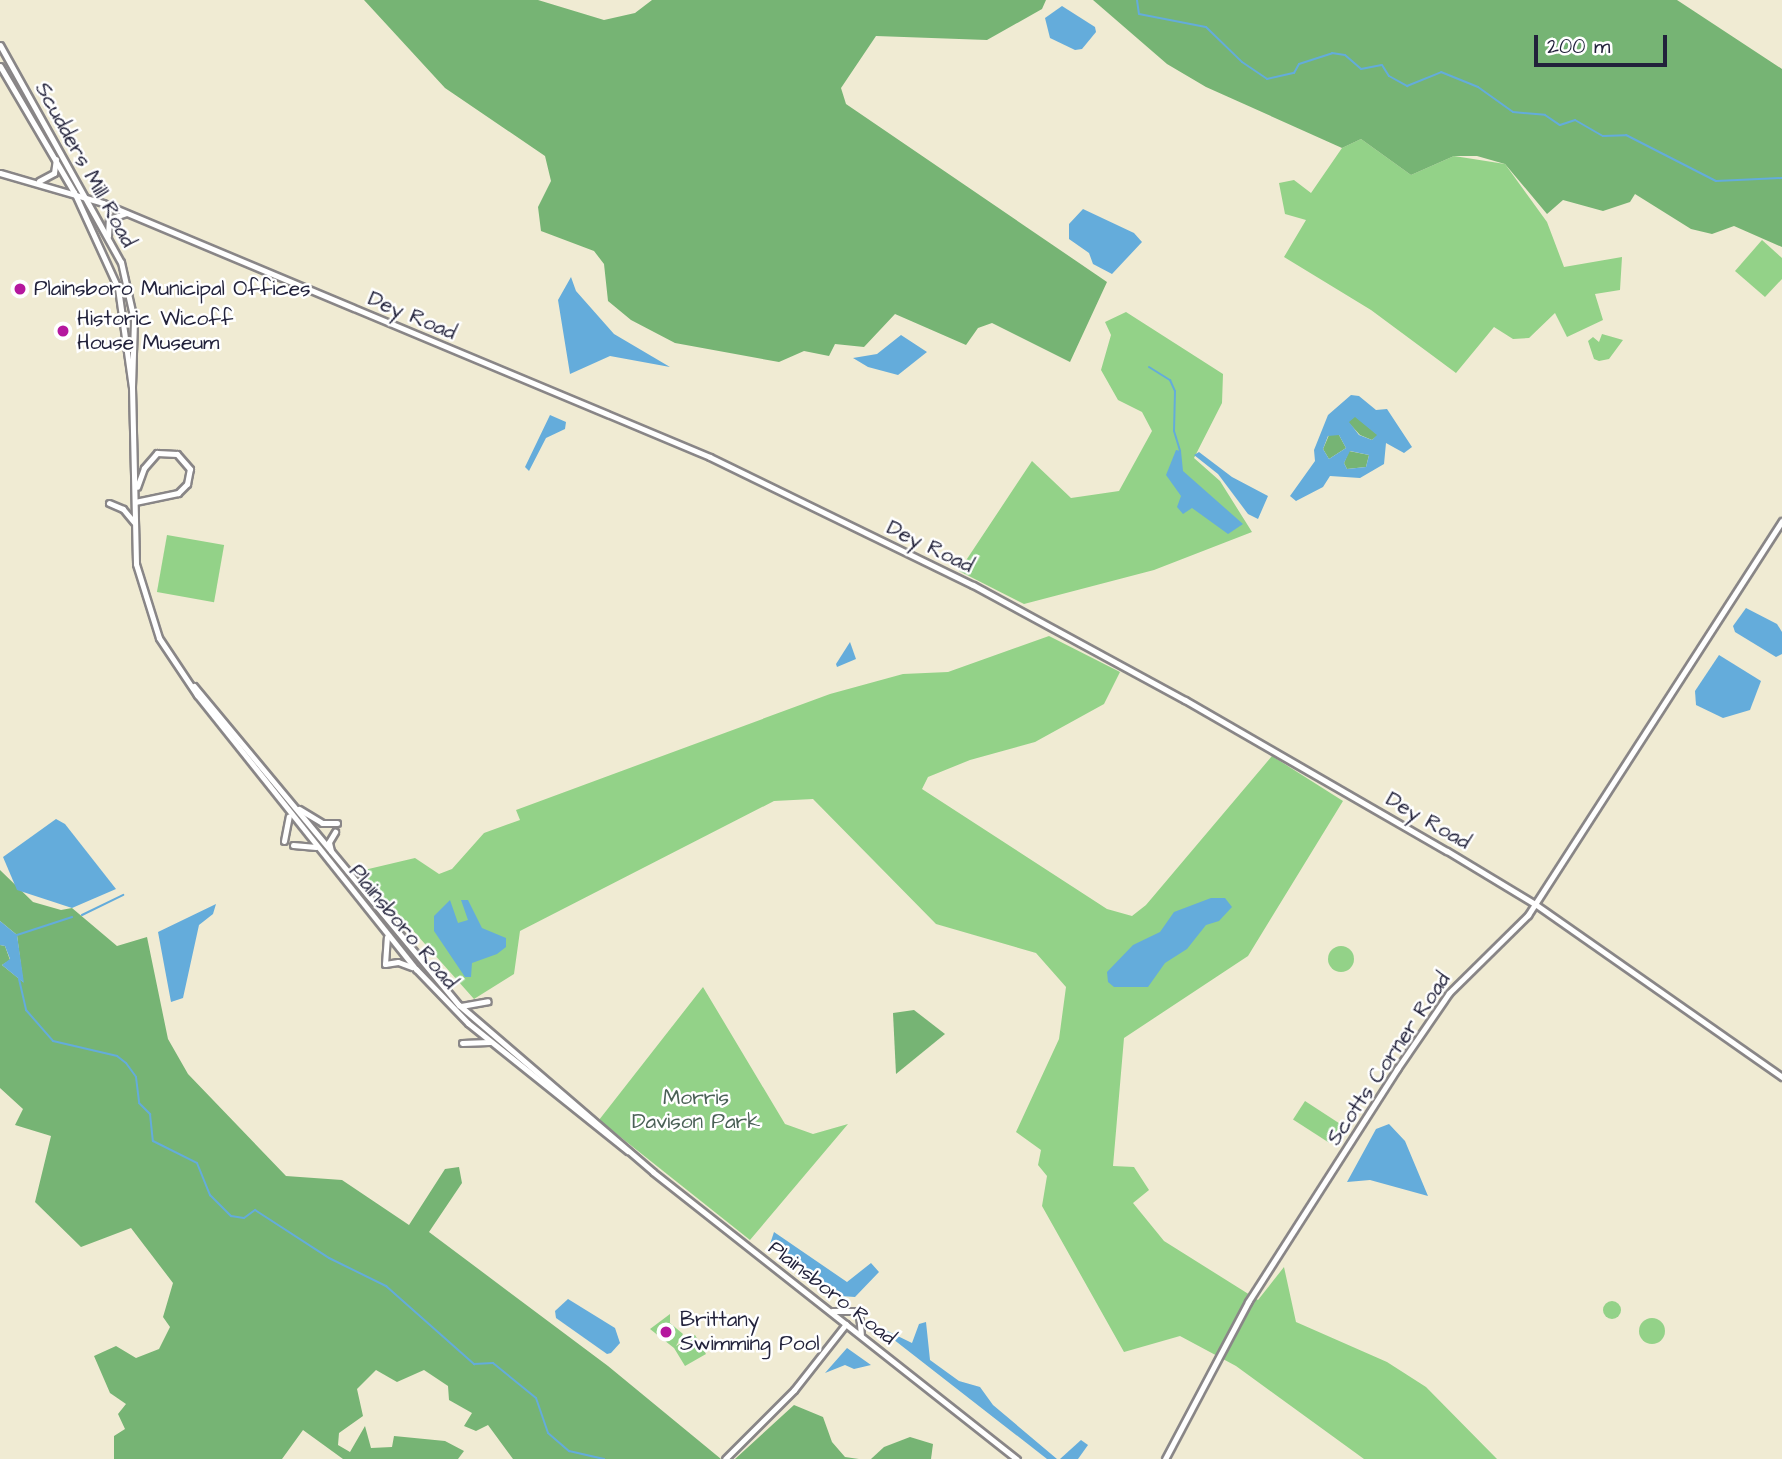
<!DOCTYPE html>
<html>
<head>
<meta charset="utf-8">
<style>
	body { margin:0 }
	#map { position:relative; width:1782px; height:1459px; overflow:hidden; background:#f0ebd3; font-family:"Architects Daughter",sans-serif }
	div>[style] { position:absolute }
	.green>* { inset:0; background:#93d288; transform-origin:0 0 }
	.round { border-radius:50% }
	.forest>* { inset:0; background:#76b474 }
	.water>* { inset:0; background:#64acdb }
	.stream>* { height:2px; margin:-1px; padding:0 1px; transform-origin:1px; border-radius:1px; background:#64acdb }
	.roads { filter:drop-shadow(2px 0 #898687) drop-shadow(-2px 0 #898687) drop-shadow(0 2px #898687) drop-shadow(0 -2px #898687) }
	.secondary>* { height:5px; margin:-2.5px; padding:0 2.5px; transform-origin:2.5px; border-radius:2.5px; background:#fff }
	.dots>* { width:19px; height:19px; translate:-50% -50%; box-sizing:border-box; border:4px solid #fff; border-radius:50% }
	span { translate:-50% -50%; white-space:nowrap; text-align:center; line-height:1.15; -webkit-text-stroke:5px #fff; paint-order:stroke }
	.street-label { font-size:21px; color:#22223b }
	.poi-label { font-size:21px; color:#22223b }
	.left { translate:0 -50%; text-align:left }
	.park-label { font-size:21px; color:#4a6056 }
	.scale { position:absolute; left:1534px; top:35px; width:133px; height:32px; box-sizing:border-box; border:4px solid #22223b; border-top:0; padding-left:9px; font-size:21px; line-height:24px; white-space:nowrap; color:#22223b; -webkit-text-stroke:5px #fff; paint-order:stroke }
</style>
</head>
<body>
<div id="map">
	<div class="green">
		<div style="clip-path:polygon(1361px 139px,1411px 175px,1454px 156px,1505px 164px,1547px 222px,1564px 267px,1622px 257px,1620px 290px,1595px 294px,1603px 320px,1567px 337px,1555px 313px,1529px 338px,1513px 339px,1494px 327px,1456px 373px,1371px 310px,1284px 257px,1306px 220px,1285px 214px,1279px 183px,1294px 180px,1311px 193px,1342px 148px)"></div>
		<div style="clip-path:polygon(1762px 240px,1782px 258px,1782px 279px,1765px 297px,1735px 271px)"></div>
		<div style="clip-path:polygon(1126px 312px,1223px 374px,1222px 403px,1194px 458px,1220px 481px,1252px 532px,1154px 570px,1024px 604px,959px 571px,1032px 461px,1071px 498px,1119px 491px,1152px 431px,1142px 412px,1118px 400px,1101px 370px,1111px 335px,1105px 322px)"></div>
		<div style="clip-path:polygon(1602px 334px,1623px 340px,1609px 359px,1599px 361px,1594px 359px,1588px 341px,1593px 337px,1599px 342px)"></div>
		<div style="left:167px;top:535px;width:58px;height:58px;rotate:10deg"></div>
		<div style="clip-path:polygon(1049px 636px,1120px 672px,1104px 704px,1035px 742px,970px 760px,928px 777px,922px 789px,1107px 909px,1132px 916px,1146px 905px,1272px 756px,1343px 801px,1248px 956px,1124px 1038px,1113px 1166px,1134px 1167px,1149px 1190px,1133px 1203px,1164px 1241px,1258px 1300px,1284px 1267px,1296px 1322px,1387px 1362px,1426px 1387px,1497px 1459px,1364px 1459px,1236px 1366px,1180px 1336px,1124px 1352px,1042px 1206px,1047px 1176px,1038px 1165px,1041px 1150px,1016px 1132px,1059px 1039px,1066px 987px,1036px 953px,936px 924px,813px 799px,774px 801px,520px 931px,514px 974px,474px 999px,360px 871px,415px 858px,439px 874px,452px 869px,484px 833px,520px 820px,516px 810px,830px 694px,903px 674px,948px 672px)"></div>
		<div class="round" style="left:1328px;top:946px;width:26px;height:26px"></div>
		<div style="clip-path:polygon(703px 987px,785px 1124px,813px 1134px,848px 1124px,750px 1240px,599px 1120px)"></div>
		<div style="left:1305px;top:1101px;width:43px;height:22px;rotate:33deg"></div>
		<div class="round" style="left:1603px;top:1301px;width:18px;height:18px"></div>
		<div style="clip-path:polygon(670px 1314px,670px 1323px,683px 1334px,676px 1346px,695px 1335px,706px 1354px,685px 1366px,674px 1348px,650px 1329px)"></div>
		<div class="round" style="left:1639px;top:1318px;width:26px;height:26px"></div>
	</div>
	<div class="forest">
		<div style="clip-path:polygon(364px 0,538px 0,604px 20px,635px 13px,652px 0,1046px 0,1042px 9px,987px 40px,876px 36px,841px 88px,846px 104px,1107px 282px,1070px 362px,992px 323px,978px 328px,966px 345px,895px 314px,864px 347px,835px 344px,829px 356px,804px 351px,779px 362px,675px 343px,631px 320px,608px 301px,604px 264px,594px 251px,541px 231px,538px 207px,551px 181px,545px 156px,445px 88px)"></div>
		<div style="clip-path:polygon(1093px 0,1677px 0,1782px 69px,1782px 247px,1734px 226px,1712px 234px,1691px 229px,1635px 194px,1630px 202px,1603px 211px,1563px 200px,1547px 214px,1505px 164px,1477px 156px,1454px 156px,1411px 175px,1361px 139px,1342px 148px,1206px 87px,1167px 64px)"></div>
		<div style="clip-path:polygon(1355px 416px,1378px 435px,1372px 440px,1360px 435px,1348px 422px)"></div>
		<div style="clip-path:polygon(1329px 435px,1339px 435px,1346px 448px,1329px 459px,1323px 449px)"></div>
		<div style="clip-path:polygon(1349px 451px,1369px 455px,1366px 467px,1347px 469px,1344px 463px)"></div>
		<div style="clip-path:polygon(0 870px,33px 902px,61px 910px,72px 908px,117px 946px,147px 937px,168px 1039px,188px 1074px,286px 1176px,342px 1180px,409px 1225px,445px 1169px,459px 1167px,462px 1183px,429px 1232px,608px 1366px,721px 1459px,513px 1459px,488px 1425px,476px 1431px,464px 1426px,472px 1413px,449px 1400px,448px 1386px,424px 1370px,397px 1382px,376px 1370px,357px 1389px,363px 1416px,339px 1433px,338px 1445px,350px 1452px,365px 1426px,371px 1448px,392px 1447px,394px 1436px,445px 1441px,464px 1451px,458px 1459px,343px 1459px,303px 1430px,282px 1459px,114px 1459px,114px 1436px,125px 1429px,118px 1414px,126px 1404px,110px 1393px,94px 1356px,116px 1346px,136px 1358px,159px 1349px,170px 1327px,163px 1317px,173px 1283px,131px 1228px,81px 1247px,35px 1202px,51px 1136px,15px 1125px,23px 1109px,0 1088px,0 945px,5px 946px,10px 960px,2px 965px,23px 982px,17px 935px,0 921px)"></div>
		<div style="clip-path:polygon(914px 1010px,945px 1034px,896px 1074px,893px 1013px)"></div>
		<div style="clip-path:polygon(794px 1405px,823px 1417px,832px 1442px,845px 1457px,859px 1459px,735px 1459px)"></div>
		<div style="clip-path:polygon(910px 1437px,933px 1444px,931px 1459px,871px 1459px,884px 1447px)"></div>
	</div>
	<div class="water">
		<div style="clip-path:polygon(1062px 6px,1095px 27px,1096px 32px,1082px 49px,1075px 50px,1050px 38px,1045px 18px)"></div>
		<div style="clip-path:polygon(1083px 209px,1134px 233px,1142px 242px,1112px 274px,1093px 264px,1089px 253px,1069px 239px,1069px 224px)"></div>
		<div style="clip-path:polygon(571px 277px,576px 291px,614px 334px,670px 367px,610px 356px,570px 374px,558px 300px)"></div>
		<div style="clip-path:polygon(901px 335px,927px 352px,898px 375px,868px 367px,853px 358px,877px 354px)"></div>
		<div style="clip-path:polygon(evenodd,1351px 395px,1359px 396px,1376px 410px,1387px 409px,1412px 447px,1404px 453px,1386px 443px,1384px 464px,1360px 478px,1330px 476px,1323px 487px,1296px 501px,1290px 496px,1315px 461px,1314px 450px,1328px 415px,1351px 395px,1355px 417px,1377px 435px,1372px 440px,1359px 435px,1349px 422px,1355px 417px,1351px 395px,1339px 435px,1346px 448px,1329px 459px,1323px 449px,1328px 436px,1339px 435px,1351px 395px,1350px 451px,1369px 455px,1366px 467px,1347px 469px,1344px 463px,1350px 451px)"></div>
		<div style="clip-path:polygon(550px 415px,566px 422px,565px 429px,546px 438px,529px 471px,525px 467px)"></div>
		<div style="clip-path:polygon(1176px 450px,1181px 451px,1183px 471px,1243px 524px,1228px 534px,1192px 508px,1183px 514px,1177px 507px,1181px 496px,1166px 475px)"></div>
		<div style="clip-path:polygon(1199px 452px,1232px 477px,1268px 496px,1258px 519px,1248px 514px,1218px 474px,1194px 455px)"></div>
		<div style="clip-path:polygon(1746px 608px,1777px 624px,1782px 632px,1782px 654px,1776px 657px,1735px 632px,1733px 626px)"></div>
		<div style="clip-path:polygon(850px 642px,856px 659px,837px 667px,836px 664px)"></div>
		<div style="clip-path:polygon(1719px 655px,1761px 681px,1750px 710px,1723px 718px,1696px 705px,1695px 691px)"></div>
		<div style="clip-path:polygon(56px 819px,65px 824px,116px 889px,72px 908px,17px 890px,3px 857px)"></div>
		<div style="clip-path:polygon(1211px 898px,1225px 898px,1232px 907px,1219px 921px,1206px 925px,1187px 949px,1165px 963px,1148px 987px,1114px 987px,1108px 982px,1107px 972px,1133px 945px,1160px 932px,1174px 912px)"></div>
		<div style="clip-path:polygon(450px 900px,458px 923px,468px 920px,461px 900px,468px 900px,482px 928px,506px 938px,506px 947px,497px 954px,472px 963px,471px 977px,465px 977px,434px 931px,434px 916px)"></div>
		<div style="clip-path:polygon(216px 904px,213px 914px,199px 925px,183px 998px,171px 1002px,158px 932px)"></div>
		<div style="clip-path:polygon(0 921px,17px 935px,24px 983px,2px 965px,10px 959px,5px 946px,0 945px)"></div>
		<div style="clip-path:polygon(1389px 1124px,1405px 1141px,1428px 1196px,1370px 1180px,1347px 1182px,1376px 1129px)"></div>
		<div style="clip-path:polygon(774px 1232px,847px 1282px,871px 1263px,879px 1272px,855px 1297px,841px 1296px,770px 1244px)"></div>
		<div style="clip-path:polygon(568px 1299px,615px 1328px,620px 1343px,611px 1353px,607px 1354px,556px 1318px,555px 1311px)"></div>
		<div style="clip-path:polygon(926px 1322px,930px 1360px,959px 1381px,980px 1387px,993px 1405px,1057px 1459px,1047px 1459px,875px 1325px,912px 1343px,919px 1324px)"></div>
		<div style="clip-path:polygon(847px 1348px,871px 1365px,854px 1369px,845px 1365px,825px 1373px)"></div>
		<div style="clip-path:polygon(1081px 1440px,1088px 1445px,1078px 1459px,1060px 1459px)"></div>
	</div>
	<div class="stream">
		<div style="left:1137px;top:0;width:14px;rotate:82deg"></div>
		<div style="left:1139px;top:14px;width:68px;rotate:11deg"></div>
		<div style="left:1206px;top:27px;width:50px;rotate:44.2deg"></div>
		<div style="left:1242px;top:62px;width:30px;rotate:34deg"></div>
		<div style="left:1267px;top:79px;width:28px;rotate:-13deg"></div>
		<div style="left:1294px;top:73px;width:10px;rotate:-61deg"></div>
		<div style="left:1299px;top:64px;width:35px;rotate:-18deg"></div>
		<div style="left:1332px;top:53px;width:13px;rotate:9deg"></div>
		<div style="left:1345px;top:55px;width:21px;rotate:41deg"></div>
		<div style="left:1361px;top:69px;width:21px;rotate:-11deg"></div>
		<div style="left:1382px;top:65px;width:13px;rotate:58deg"></div>
		<div style="left:1389px;top:76px;width:21px;rotate:29deg"></div>
		<div style="left:1407px;top:86px;width:37px;rotate:-22deg"></div>
		<div style="left:1441px;top:72px;width:40px;rotate:22deg"></div>
		<div style="left:1478px;top:87px;width:43px;rotate:35.5deg"></div>
		<div style="left:1513px;top:112px;width:32px;rotate:5deg"></div>
		<div style="left:1545px;top:115px;width:18px;rotate:34deg"></div>
		<div style="left:1560px;top:125px;width:16px;rotate:-18deg"></div>
		<div style="left:1575px;top:120px;width:32px;rotate:30deg"></div>
		<div style="left:1603px;top:136px;width:23px;rotate:-2deg"></div>
		<div style="left:1626px;top:135px;width:101px;rotate:27.1deg"></div>
		<div style="left:1716px;top:181px;width:66px;rotate:-2.6deg"></div>
		<div style="left:1149px;top:367px;width:25px;rotate:32deg"></div>
		<div style="left:1170px;top:380px;width:12px;rotate:66deg"></div>
		<div style="left:1175px;top:391px;width:40px;rotate:91.4deg"></div>
		<div style="left:1174px;top:431px;width:21px;rotate:73deg"></div>
		<div style="left:82px;top:915px;width:46px;rotate:-26deg"></div>
		<div style="left:17px;top:935px;width:58px;rotate:-18.1deg"></div>
		<div style="left:19px;top:979px;width:32px;rotate:77deg"></div>
		<div style="left:26px;top:1010px;width:41px;rotate:48.9deg"></div>
		<div style="left:53px;top:1041px;width:66px;rotate:13.2deg"></div>
		<div style="left:117px;top:1056px;width:11px;rotate:38deg"></div>
		<div style="left:126px;top:1063px;width:17px;rotate:54deg"></div>
		<div style="left:136px;top:1077px;width:26px;rotate:83deg"></div>
		<div style="left:139px;top:1103px;width:16px;rotate:45deg"></div>
		<div style="left:150px;top:1114px;width:27px;rotate:84deg"></div>
		<div style="left:153px;top:1141px;width:49px;rotate:26.6deg"></div>
		<div style="left:197px;top:1163px;width:35px;rotate:68deg"></div>
		<div style="left:210px;top:1195px;width:30px;rotate:45deg"></div>
		<div style="left:231px;top:1216px;width:13px;rotate:9deg"></div>
		<div style="left:244px;top:1218px;width:14px;rotate:-36deg"></div>
		<div style="left:255px;top:1210px;width:88px;rotate:33deg"></div>
		<div style="left:329px;top:1258px;width:64px;rotate:26.2deg"></div>
		<div style="left:386px;top:1286px;width:118px;rotate:41.6deg"></div>
		<div style="left:474px;top:1364px;width:19px;rotate:-3deg"></div>
		<div style="left:493px;top:1363px;width:55px;rotate:39.1deg"></div>
		<div style="left:536px;top:1398px;width:37px;rotate:71deg"></div>
		<div style="left:548px;top:1433px;width:28px;rotate:41deg"></div>
		<div style="left:569px;top:1451px;width:36px;rotate:13deg"></div>
	</div>
	<div class="roads">
		<div class="secondary">
			<div style="left:0;top:45px;width:248px;rotate:60.9deg"></div>
			<div style="left:121px;top:262px;width:59px;rotate:77.4deg"></div>
			<div style="left:134px;top:320px;width:67px;rotate:91.7deg"></div>
			<div style="left:0;top:66px;width:146px;rotate:59.6deg"></div>
			<div style="left:74px;top:192px;width:106px;rotate:65.4deg"></div>
			<div style="left:118px;top:288px;width:100px;rotate:82deg"></div>
			<div style="left:132px;top:387px;width:177px;rotate:88.7deg"></div>
			<div style="left:136px;top:564px;width:77px;rotate:72.7deg"></div>
			<div style="left:159px;top:638px;width:69px;rotate:56.3deg"></div>
			<div style="left:197px;top:695px;width:351px;rotate:51.4deg"></div>
			<div style="left:416px;top:969px;width:75px;rotate:46.1deg"></div>
			<div style="left:468px;top:1023px;width:205px;rotate:38.7deg"></div>
			<div style="left:0;top:173px;width:107px;rotate:16.2deg"></div>
			<div style="left:103px;top:203px;width:658px;rotate:22.71deg"></div>
			<div style="left:710px;top:457px;width:292px;rotate:26deg"></div>
			<div style="left:973px;top:585px;width:241px;rotate:28.5deg"></div>
			<div style="left:1185px;top:700px;width:302px;rotate:30deg"></div>
			<div style="left:1447px;top:851px;width:103px;rotate:31.1deg"></div>
			<div style="left:1535px;top:904px;width:302px;rotate:35deg"></div>
			<div style="left:39px;top:181px;width:17px;rotate:-28deg"></div>
			<div style="left:54px;top:173px;width:14px;rotate:-82deg"></div>
			<div style="left:108px;top:236px;width:17px;rotate:-87deg"></div>
			<div style="left:109px;top:219px;width:18px;rotate:-19deg"></div>
			<div style="left:135px;top:502px;width:44px;rotate:-11.8deg"></div>
			<div style="left:178px;top:493px;width:13px;rotate:-45deg"></div>
			<div style="left:187px;top:484px;width:15px;rotate:-79deg"></div>
			<div style="left:190px;top:469px;width:20px;rotate:-131deg"></div>
			<div style="left:177px;top:454px;width:20px;rotate:-177deg"></div>
			<div style="left:157px;top:453px;width:20px;rotate:131deg"></div>
			<div style="left:144px;top:468px;width:20px;rotate:110deg"></div>
			<div style="left:109px;top:503px;width:15px;rotate:23deg"></div>
			<div style="left:123px;top:509px;width:17px;rotate:50deg"></div>
			<div style="left:194px;top:686px;width:415px;rotate:50.3deg"></div>
			<div style="left:459px;top:1005px;width:256px;rotate:40.7deg"></div>
			<div style="left:653px;top:1172px;width:464px;rotate:38.3deg"></div>
			<div style="left:299px;top:809px;width:27px;rotate:31deg"></div>
			<div style="left:322px;top:823px;width:15px"></div>
			<div style="left:284px;top:841px;width:25px;rotate:-79deg"></div>
			<div style="left:293px;top:845px;width:23px;rotate:5deg"></div>
			<div style="left:331px;top:851px;width:9px;rotate:-103deg"></div>
			<div style="left:329px;top:842px;width:12px;rotate:-59deg"></div>
			<div style="left:385px;top:964px;width:27px;rotate:-86deg"></div>
			<div style="left:385px;top:964px;width:13px;rotate:-9deg"></div>
			<div style="left:398px;top:962px;width:15px;rotate:20deg"></div>
			<div style="left:461px;top:1006px;width:27px;rotate:-10deg"></div>
			<div style="left:462px;top:1043px;width:27px;rotate:-2deg"></div>
			<div style="left:832px;top:1311px;width:21px"></div>
			<div style="left:859px;top:1313px;width:21px;rotate:85deg"></div>
			<div style="left:725px;top:1459px;width:98px;rotate:-45deg"></div>
			<div style="left:794px;top:1390px;width:84px;rotate:-51.8deg"></div>
			<div style="left:1165px;top:1459px;width:178px;rotate:-62.1deg"></div>
			<div style="left:1248px;top:1302px;width:277px;rotate:-57.4deg"></div>
			<div style="left:1397px;top:1069px;width:92px;rotate:-55.6deg"></div>
			<div style="left:1449px;top:993px;width:111px;rotate:-44.6deg"></div>
			<div style="left:1528px;top:915px;width:469px;rotate:-57.2deg"></div>
		</div>
	</div>
	<div class="dots">
		<div style="left:20px;top:289px;background:#b5179e"></div>
		<div style="left:63px;top:331px;background:#b5179e"></div>
		<div style="left:666px;top:1332px;background:#b5179e"></div>
	</div>
	<div class="street-label">
		<span style="left:85px;top:165px;rotate:61deg">Scudders Mill Road</span>
		<span style="left:412px;top:316px;rotate:23deg">Dey Road</span>
		<span style="left:930px;top:547px;rotate:26deg">Dey Road</span>
		<span style="left:1428px;top:821px;rotate:30deg">Dey Road</span>
		<span style="left:403px;top:927px;rotate:50deg">Plainsboro Road</span>
		<span style="left:1389px;top:1059px;rotate:-56deg">Scotts Corner Road</span>
		<span style="left:832px;top:1293px;rotate:38deg">Plainsboro Road</span>
	</div>
	<div class="poi-label">
		<span class="left" style="left:34px;top:289px">Plainsboro Municipal Offices</span>
		<span class="left" style="left:77px;top:331px">Historic Wicoff<br>House Museum</span>
		<span class="left" style="left:680px;top:1332px">Brittany<br>Swimming Pool</span>
	</div>
	<div class="park-label">
		<span style="left:696px;top:1110px">Morris<br>Davison Park</span>
	</div>
	<div class="scale">200 m</div>
</div>
</body>
</html>
